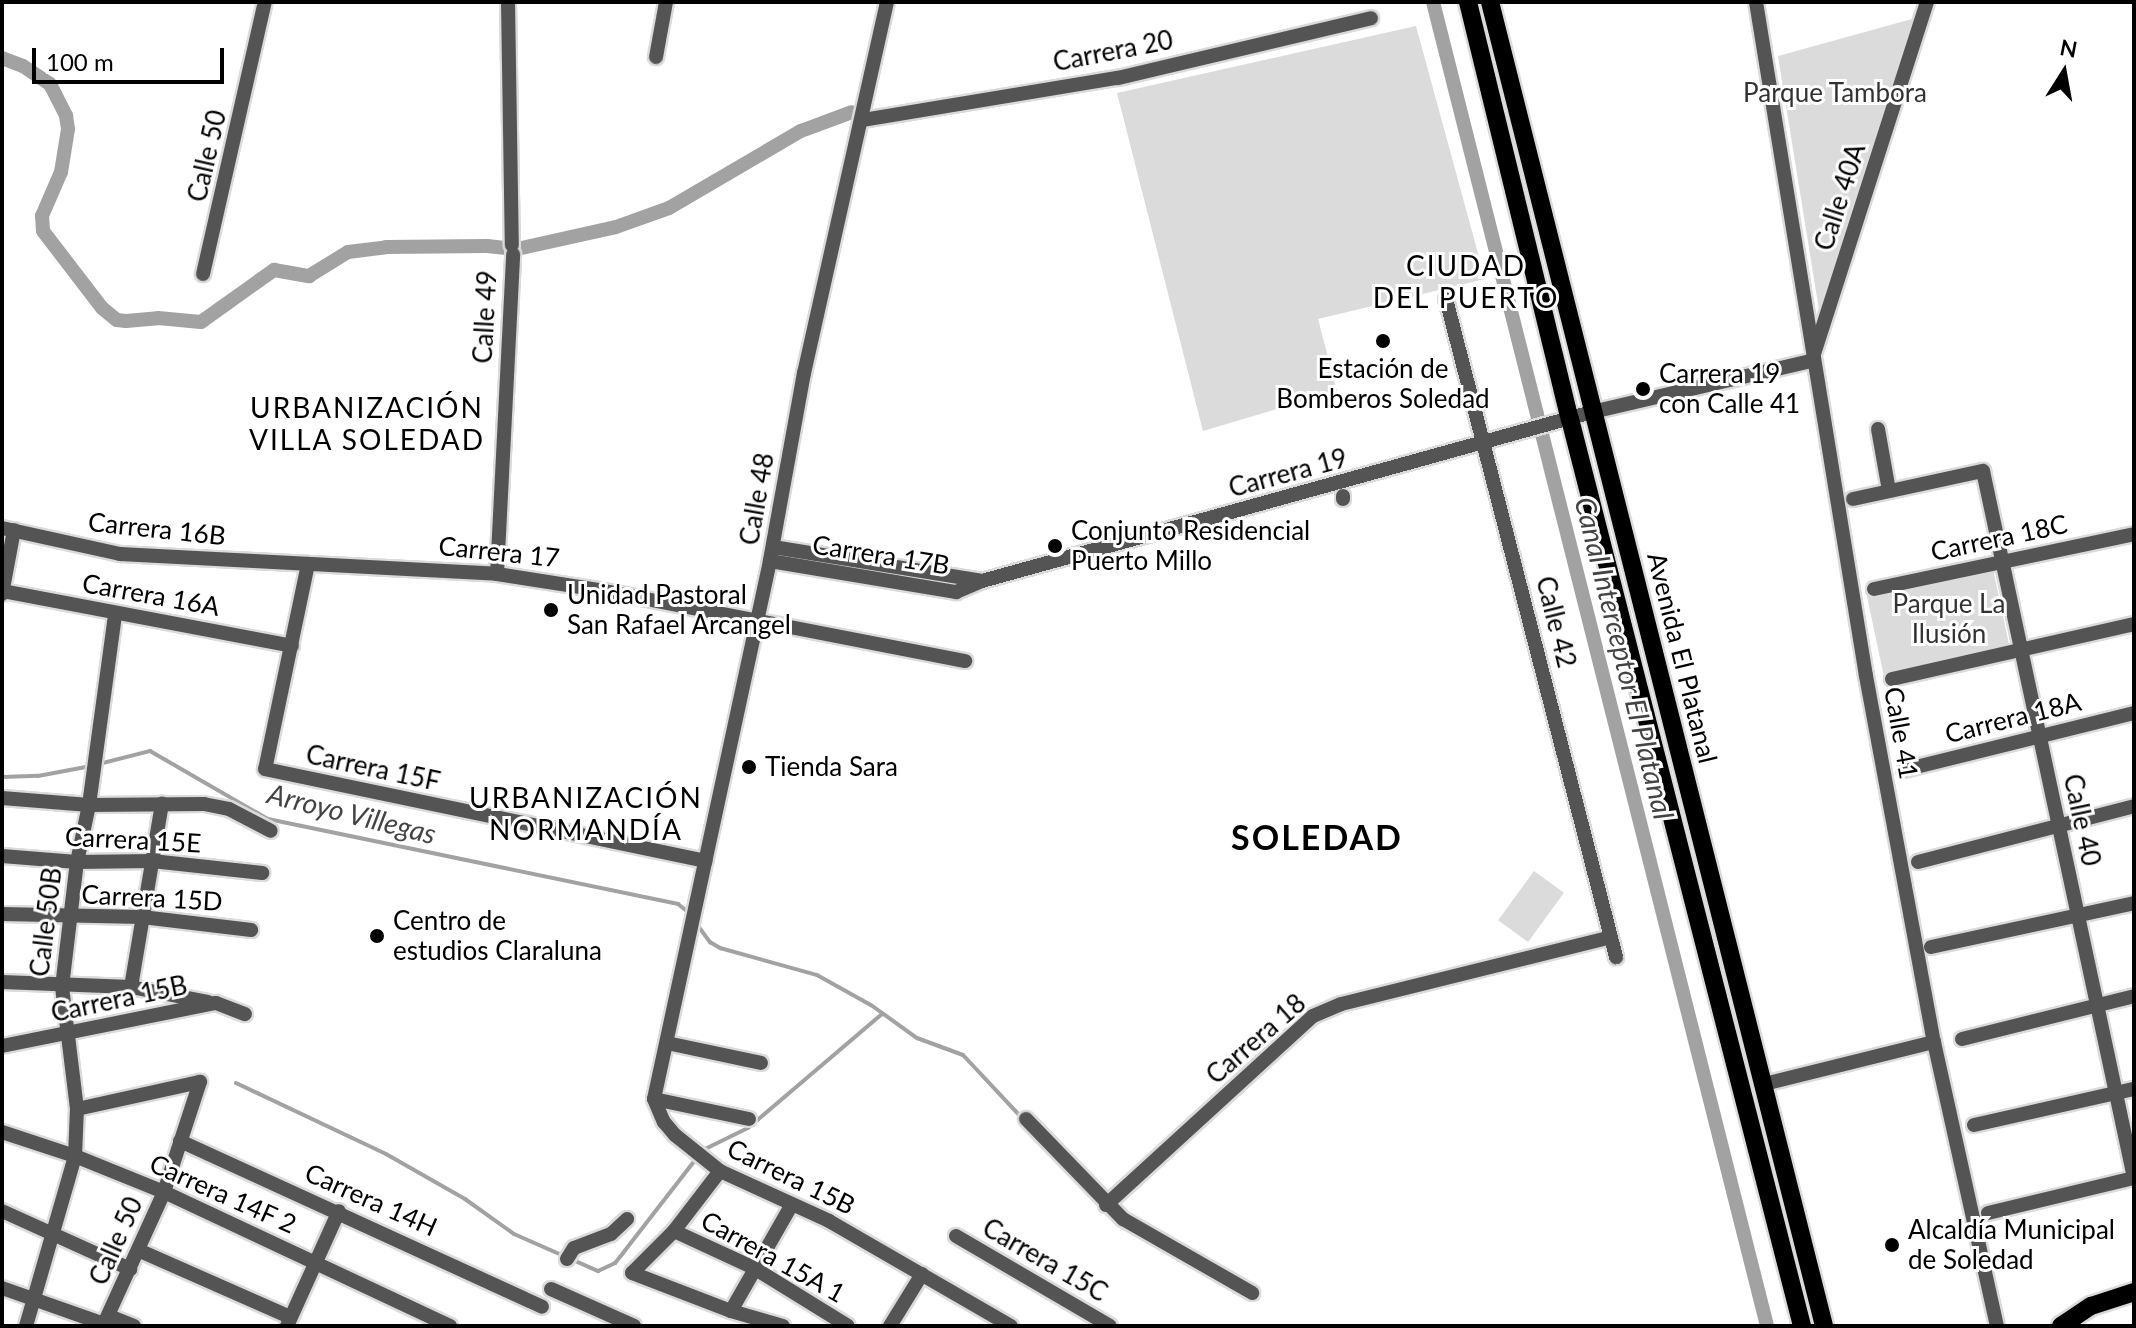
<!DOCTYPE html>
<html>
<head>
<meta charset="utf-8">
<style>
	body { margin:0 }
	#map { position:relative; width:2136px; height:1328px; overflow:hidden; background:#fff; font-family:Lato,sans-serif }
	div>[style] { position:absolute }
	.green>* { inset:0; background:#dbdbdb; transform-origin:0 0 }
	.stream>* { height:4px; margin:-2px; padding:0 2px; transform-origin:2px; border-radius:2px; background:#a2a2a2 }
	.canal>* { height:14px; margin:-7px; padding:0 7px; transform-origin:7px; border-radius:7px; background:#a2a2a2 }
	.roads { filter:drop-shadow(2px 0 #dbdbdb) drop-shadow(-2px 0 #dbdbdb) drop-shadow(0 2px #dbdbdb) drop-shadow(0 -2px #dbdbdb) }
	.minor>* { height:14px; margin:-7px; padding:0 7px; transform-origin:7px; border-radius:7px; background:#545454 }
	.major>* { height:18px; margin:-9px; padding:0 9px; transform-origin:9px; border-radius:9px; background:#000 }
	.dots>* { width:22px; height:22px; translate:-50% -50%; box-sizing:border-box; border:4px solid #fff; border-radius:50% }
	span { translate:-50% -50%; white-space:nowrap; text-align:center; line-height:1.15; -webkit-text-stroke:6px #fff; paint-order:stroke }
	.street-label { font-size:26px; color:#000 }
	.park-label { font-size:26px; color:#323232 }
	.poi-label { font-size:26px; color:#000 }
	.left { translate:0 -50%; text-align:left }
	.neighbourhood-label { font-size:28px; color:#000; letter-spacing:2px }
	.water-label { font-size:28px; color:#434343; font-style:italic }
	.district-label { font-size:34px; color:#000; font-weight:700; letter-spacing:2px }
	.frame { position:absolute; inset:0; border:4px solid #000; pointer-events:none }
	.north { position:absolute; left:2024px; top:32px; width:80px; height:80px; -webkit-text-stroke:6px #fff; paint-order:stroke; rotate:11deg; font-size:22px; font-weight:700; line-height:32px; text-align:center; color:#000 }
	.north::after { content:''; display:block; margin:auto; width:28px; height:36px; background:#000; clip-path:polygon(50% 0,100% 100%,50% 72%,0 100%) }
	.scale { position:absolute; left:32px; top:48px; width:192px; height:36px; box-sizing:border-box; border:4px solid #000; border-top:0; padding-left:10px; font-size:24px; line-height:28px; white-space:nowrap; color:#000; -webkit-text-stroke:6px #fff; paint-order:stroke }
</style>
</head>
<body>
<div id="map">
	<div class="green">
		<div style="clip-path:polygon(1912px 19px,1840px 257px,1819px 310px,1778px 56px)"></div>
		<div style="clip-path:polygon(1416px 26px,1485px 279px,1318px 319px,1337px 391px,1203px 431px,1117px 93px)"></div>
		<div style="left:1993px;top:569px;width:80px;height:129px;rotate:78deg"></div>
		<div style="left:1534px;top:871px;width:37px;height:61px;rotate:36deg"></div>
	</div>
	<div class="stream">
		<div style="left:99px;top:764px;width:53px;rotate:-14.3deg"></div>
		<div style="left:150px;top:751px;width:136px;rotate:30deg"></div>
		<div style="left:268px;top:819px;width:419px;rotate:11.7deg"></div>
		<div style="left:678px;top:904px;width:14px;rotate:39deg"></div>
		<div style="left:2px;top:777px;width:36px;rotate:-2deg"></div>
		<div style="left:38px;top:776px;width:54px;rotate:-10.7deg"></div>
		<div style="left:696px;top:923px;width:24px;rotate:54deg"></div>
		<div style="left:710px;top:942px;width:12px;rotate:31deg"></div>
		<div style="left:720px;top:948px;width:101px;rotate:15.6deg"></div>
		<div style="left:817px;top:975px;width:62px;rotate:29.1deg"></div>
		<div style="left:871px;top:1005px;width:57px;rotate:35.7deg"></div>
		<div style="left:917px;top:1038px;width:49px;rotate:20.3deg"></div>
		<div style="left:963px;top:1055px;width:83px;rotate:46.9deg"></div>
		<div style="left:236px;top:1083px;width:166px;rotate:25.3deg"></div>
		<div style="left:386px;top:1154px;width:91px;rotate:29.7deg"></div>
		<div style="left:465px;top:1199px;width:60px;rotate:35.5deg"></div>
		<div style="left:514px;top:1234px;width:92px;rotate:23.8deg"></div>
		<div style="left:598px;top:1271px;width:19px;rotate:-25deg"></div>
		<div style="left:615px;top:1263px;width:13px;rotate:-51deg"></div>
		<div style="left:623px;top:1253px;width:130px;rotate:-52.2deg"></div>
		<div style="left:703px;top:1150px;width:50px;rotate:-26.1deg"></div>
		<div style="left:748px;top:1128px;width:176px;rotate:-40.4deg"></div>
	</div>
	<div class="canal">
		<div style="left:1433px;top:2px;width:1365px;rotate:75.84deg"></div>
		<div style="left:2px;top:58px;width:22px;rotate:21deg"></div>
		<div style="left:23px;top:66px;width:32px;rotate:34deg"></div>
		<div style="left:50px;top:84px;width:36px;rotate:63deg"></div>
		<div style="left:66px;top:116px;width:13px;rotate:81deg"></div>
		<div style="left:68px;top:129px;width:44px;rotate:99.2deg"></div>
		<div style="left:61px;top:172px;width:48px;rotate:113.4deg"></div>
		<div style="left:42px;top:216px;width:15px;rotate:86deg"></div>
		<div style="left:43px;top:231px;width:97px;rotate:52.5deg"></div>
		<div style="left:102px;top:308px;width:19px;rotate:39deg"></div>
		<div style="left:117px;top:320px;width:9px;rotate:6deg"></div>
		<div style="left:126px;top:321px;width:32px;rotate:-5deg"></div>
		<div style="left:158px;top:318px;width:43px;rotate:5.3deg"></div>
		<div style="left:201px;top:322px;width:90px;rotate:-35.5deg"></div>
		<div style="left:274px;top:270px;width:36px;rotate:10deg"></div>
		<div style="left:309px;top:276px;width:46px;rotate:-31.6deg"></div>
		<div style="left:348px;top:252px;width:38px;rotate:-7deg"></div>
		<div style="left:386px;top:247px;width:101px;rotate:-0.6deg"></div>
		<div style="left:487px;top:246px;width:30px;rotate:6deg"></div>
		<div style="left:517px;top:249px;width:101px;rotate:-12.5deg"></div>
		<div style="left:616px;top:227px;width:56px;rotate:-19.7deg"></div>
		<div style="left:669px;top:208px;width:153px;rotate:-30.3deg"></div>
		<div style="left:801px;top:131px;width:54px;rotate:-20.4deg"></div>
	</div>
	<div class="roads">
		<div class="minor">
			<div style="left:508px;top:2px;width:243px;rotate:89.1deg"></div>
			<div style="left:887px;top:2px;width:380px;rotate:102.6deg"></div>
			<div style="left:804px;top:373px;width:191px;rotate:100.3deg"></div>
			<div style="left:770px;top:561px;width:550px;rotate:102.17deg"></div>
			<div style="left:654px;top:1099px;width:25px;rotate:67deg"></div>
			<div style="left:664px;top:1122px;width:17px;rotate:50deg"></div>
			<div style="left:675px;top:1135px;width:58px;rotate:38.7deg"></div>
			<div style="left:720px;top:1171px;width:120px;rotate:24.6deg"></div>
			<div style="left:829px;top:1221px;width:210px;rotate:30deg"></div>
			<div style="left:1756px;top:2px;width:683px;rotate:80.73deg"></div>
			<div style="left:1866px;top:676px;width:372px;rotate:79.5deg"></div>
			<div style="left:1934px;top:1042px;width:291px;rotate:77.5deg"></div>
			<div style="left:656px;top:57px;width:56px;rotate:-79.7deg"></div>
			<div style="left:863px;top:120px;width:258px;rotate:-9.4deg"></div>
			<div style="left:1118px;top:78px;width:260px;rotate:-13.3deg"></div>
			<div style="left:203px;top:274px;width:279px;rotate:-77.2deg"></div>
			<div style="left:1446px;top:299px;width:680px;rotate:75.51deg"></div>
			<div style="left:1813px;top:357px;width:373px;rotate:-72.2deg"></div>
			<div style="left:1878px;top:429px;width:63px;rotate:79.9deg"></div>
			<div style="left:1343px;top:496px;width:3px;rotate:90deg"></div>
			<div style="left:1853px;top:499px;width:133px;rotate:-12.2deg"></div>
			<div style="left:1983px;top:471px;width:723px;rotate:77.94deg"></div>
			<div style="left:2px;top:528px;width:121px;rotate:12.4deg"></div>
			<div style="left:120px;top:554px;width:378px;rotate:3deg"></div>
			<div style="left:497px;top:574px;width:109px;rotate:8.9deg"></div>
			<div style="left:605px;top:591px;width:367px;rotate:11deg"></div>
			<div style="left:773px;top:547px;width:212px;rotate:9.2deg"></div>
			<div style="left:982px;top:581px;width:633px;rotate:-15.49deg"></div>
			<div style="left:1592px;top:412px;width:226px;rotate:-13.1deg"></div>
			<div style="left:770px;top:561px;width:189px;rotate:9.5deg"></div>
			<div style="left:956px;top:592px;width:28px;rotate:-23deg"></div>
			<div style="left:308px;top:564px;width:209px;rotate:101.8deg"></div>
			<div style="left:265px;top:769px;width:450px;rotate:11.8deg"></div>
			<div style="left:497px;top:574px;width:320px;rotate:-87.1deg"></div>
			<div style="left:1874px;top:589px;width:266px;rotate:-11.9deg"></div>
			<div style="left:2px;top:591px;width:295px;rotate:10.7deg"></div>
			<div style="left:2px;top:594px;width:65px;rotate:-79.4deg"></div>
			<div style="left:1892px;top:679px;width:248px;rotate:-12.8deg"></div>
			<div style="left:1904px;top:770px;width:237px;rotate:-13.9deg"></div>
			<div style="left:2px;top:798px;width:87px;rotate:4.6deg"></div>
			<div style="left:89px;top:805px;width:115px;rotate:-0.5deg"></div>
			<div style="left:204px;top:804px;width:25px;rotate:11deg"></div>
			<div style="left:229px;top:809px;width:47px;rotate:27.6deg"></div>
			<div style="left:2px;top:856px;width:75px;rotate:4.6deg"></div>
			<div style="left:77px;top:862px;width:75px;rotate:-0.8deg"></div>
			<div style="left:152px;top:861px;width:111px;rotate:6.2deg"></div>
			<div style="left:1918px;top:862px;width:223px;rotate:-14.5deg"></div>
			<div style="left:2px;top:914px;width:140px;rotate:1.2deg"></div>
			<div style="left:142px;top:917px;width:110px;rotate:6.8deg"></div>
			<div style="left:1931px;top:947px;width:208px;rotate:-12.2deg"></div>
			<div style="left:2px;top:982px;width:129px;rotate:2.2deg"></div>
			<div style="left:131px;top:987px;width:78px;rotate:11deg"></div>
			<div style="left:131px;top:987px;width:186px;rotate:-80.4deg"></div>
			<div style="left:1962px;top:1039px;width:177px;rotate:-14deg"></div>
			<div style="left:667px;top:1043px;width:96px;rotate:12deg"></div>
			<div style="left:2px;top:1046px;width:218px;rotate:-11.4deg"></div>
			<div style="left:216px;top:1003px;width:31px;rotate:21deg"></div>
			<div style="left:1764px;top:1084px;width:175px;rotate:-13.9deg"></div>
			<div style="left:654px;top:1099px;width:97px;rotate:11.9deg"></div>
			<div style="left:77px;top:1109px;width:126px;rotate:-12.4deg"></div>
			<div style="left:1026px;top:1119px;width:139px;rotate:45.9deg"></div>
			<div style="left:1123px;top:1219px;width:149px;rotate:29.8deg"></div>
			<div style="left:1974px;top:1125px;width:164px;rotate:-12.7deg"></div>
			<div style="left:2px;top:1132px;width:77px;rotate:18.2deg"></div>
			<div style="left:75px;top:1156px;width:96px;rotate:22deg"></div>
			<div style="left:164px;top:1192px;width:316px;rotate:25.1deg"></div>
			<div style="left:180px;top:1141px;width:398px;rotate:24.6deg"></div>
			<div style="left:720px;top:1171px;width:76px;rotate:127.5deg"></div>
			<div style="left:674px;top:1231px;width:59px;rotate:135deg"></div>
			<div style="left:632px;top:1273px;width:106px;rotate:21deg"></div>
			<div style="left:731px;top:1311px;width:54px;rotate:16.1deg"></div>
			<div style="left:1106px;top:1205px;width:280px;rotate:-42.4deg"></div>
			<div style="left:1313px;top:1016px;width:30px;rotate:-23deg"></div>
			<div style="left:1341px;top:1004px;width:278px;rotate:-13.9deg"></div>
			<div style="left:2px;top:1211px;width:141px;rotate:24.4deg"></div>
			<div style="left:1988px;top:1213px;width:150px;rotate:-13.5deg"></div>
			<div style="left:674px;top:1231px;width:88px;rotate:24.8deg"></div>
			<div style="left:754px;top:1268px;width:110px;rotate:31.7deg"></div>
			<div style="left:956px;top:1236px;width:178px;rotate:30.3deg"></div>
			<div style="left:138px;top:1250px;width:166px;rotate:23.8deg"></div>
			<div style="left:567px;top:1259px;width:13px;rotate:-58deg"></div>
			<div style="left:574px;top:1248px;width:40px;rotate:-21deg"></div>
			<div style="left:611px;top:1234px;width:22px;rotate:-43deg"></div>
			<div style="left:2px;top:1288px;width:108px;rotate:19.4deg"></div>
			<div style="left:551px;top:1289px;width:91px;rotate:24deg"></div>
			<div style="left:731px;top:1311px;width:123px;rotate:-60.3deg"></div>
			<div style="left:109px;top:1316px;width:27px;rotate:22deg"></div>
			<div style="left:26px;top:1326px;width:177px;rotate:-73.9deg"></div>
			<div style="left:75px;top:1156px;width:47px;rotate:-87.6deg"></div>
			<div style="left:77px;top:1109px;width:123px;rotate:-97deg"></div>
			<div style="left:62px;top:987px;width:126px;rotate:-83.2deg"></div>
			<div style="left:77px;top:862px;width:58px;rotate:-78.1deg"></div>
			<div style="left:89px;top:805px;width:193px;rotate:-82.2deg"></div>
			<div style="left:103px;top:1326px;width:147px;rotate:-65.5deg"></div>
			<div style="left:164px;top:1192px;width:116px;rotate:-71.9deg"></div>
			<div style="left:287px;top:1326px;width:126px;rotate:-65.7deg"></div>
			<div style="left:890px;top:1326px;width:61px;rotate:-58.4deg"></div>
		</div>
		<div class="major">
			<div style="left:1468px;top:2px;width:429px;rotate:76.3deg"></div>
			<div style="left:1570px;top:419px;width:936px;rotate:75.65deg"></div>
			<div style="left:1490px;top:2px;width:1365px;rotate:75.84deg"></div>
			<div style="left:2061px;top:1326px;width:36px;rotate:-34deg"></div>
			<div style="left:2091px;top:1306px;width:45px;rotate:-18deg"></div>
		</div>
	</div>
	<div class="dots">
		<div style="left:1383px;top:341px;background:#000"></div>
		<div style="left:1643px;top:389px;background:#000"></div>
		<div style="left:1055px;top:546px;background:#000"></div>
		<div style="left:551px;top:610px;background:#000"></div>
		<div style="left:749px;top:767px;background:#000"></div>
		<div style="left:377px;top:936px;background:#000"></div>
		<div style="left:1892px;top:1245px;background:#000"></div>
	</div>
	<div class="street-label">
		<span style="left:1113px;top:51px;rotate:-11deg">Carrera 20</span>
		<span style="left:207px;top:156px;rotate:-77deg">Calle 50</span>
		<span style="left:1840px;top:197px;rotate:-72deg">Calle 40A</span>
		<span style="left:485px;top:317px;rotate:-87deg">Calle 49</span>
		<span style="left:1288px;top:473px;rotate:-15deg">Carrera 19</span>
		<span style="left:757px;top:499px;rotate:-80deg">Calle 48</span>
		<span style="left:157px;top:529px;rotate:6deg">Carrera 16B</span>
		<span style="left:1999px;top:538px;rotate:-12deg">Carrera 18C</span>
		<span style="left:499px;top:552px;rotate:6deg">Carrera 17</span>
		<span style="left:881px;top:555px;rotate:9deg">Carrera 17B</span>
		<span style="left:151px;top:595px;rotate:10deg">Carrera 16A</span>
		<span style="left:1556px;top:622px;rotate:76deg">Calle 42</span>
		<span style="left:1682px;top:658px;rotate:76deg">Avenida El Platanal</span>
		<span style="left:2013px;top:718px;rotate:-14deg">Carrera 18A</span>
		<span style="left:1901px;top:733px;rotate:80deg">Calle 41</span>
		<span style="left:373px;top:768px;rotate:12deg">Carrera 15F</span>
		<span style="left:2082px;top:820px;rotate:78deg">Calle 40</span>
		<span style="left:133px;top:840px;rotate:3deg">Carrera 15E</span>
		<span style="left:152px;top:898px;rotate:3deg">Carrera 15D</span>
		<span style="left:46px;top:922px;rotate:-83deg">Calle 50B</span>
		<span style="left:119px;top:999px;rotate:-12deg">Carrera 15B</span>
		<span style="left:1256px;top:1039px;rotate:-41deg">Carrera 18</span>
		<span style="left:791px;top:1177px;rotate:26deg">Carrera 15B</span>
		<span style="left:223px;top:1194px;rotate:24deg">Carrera 14F 2</span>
		<span style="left:371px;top:1200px;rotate:24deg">Carrera 14H</span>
		<span style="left:116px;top:1241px;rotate:-66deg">Calle 50</span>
		<span style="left:773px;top:1257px;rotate:29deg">Carrera 15A 1</span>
		<span style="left:1045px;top:1260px;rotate:30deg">Carrera 15C</span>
	</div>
	<div class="park-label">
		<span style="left:1835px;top:93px">Parque Tambora</span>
		<span style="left:1949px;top:619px">Parque La<br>Ilusión</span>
	</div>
	<div class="poi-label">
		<span style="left:1383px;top:384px">Estación de<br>Bomberos Soledad</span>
		<span class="left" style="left:1659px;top:389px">Carrera 19<br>con Calle 41</span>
		<span class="left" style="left:1071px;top:546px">Conjunto Residencial<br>Puerto Millo</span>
		<span class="left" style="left:567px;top:610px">Unidad Pastoral<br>San Rafael Arcangel</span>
		<span class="left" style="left:765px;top:767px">Tienda Sara</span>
		<span class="left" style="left:393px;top:936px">Centro de<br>estudios Claraluna</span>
		<span class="left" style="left:1908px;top:1245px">Alcaldía Municipal<br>de Soledad</span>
	</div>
	<div class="neighbourhood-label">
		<span style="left:1466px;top:281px">CIUDAD<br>DEL PUERTO</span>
		<span style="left:367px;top:423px">URBANIZACIÓN<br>VILLA SOLEDAD</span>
		<span style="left:586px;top:813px">URBANIZACIÓN<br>NORMANDÍA</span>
	</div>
	<div class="water-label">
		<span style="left:1625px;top:658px;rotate:76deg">Canal Interceptor El Platanal</span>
		<span style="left:352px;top:813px;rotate:14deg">Arroyo Villegas</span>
	</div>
	<div class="district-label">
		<span style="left:1317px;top:837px">SOLEDAD</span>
	</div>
	<div class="frame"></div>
	<div class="north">N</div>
	<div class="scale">100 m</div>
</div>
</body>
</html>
